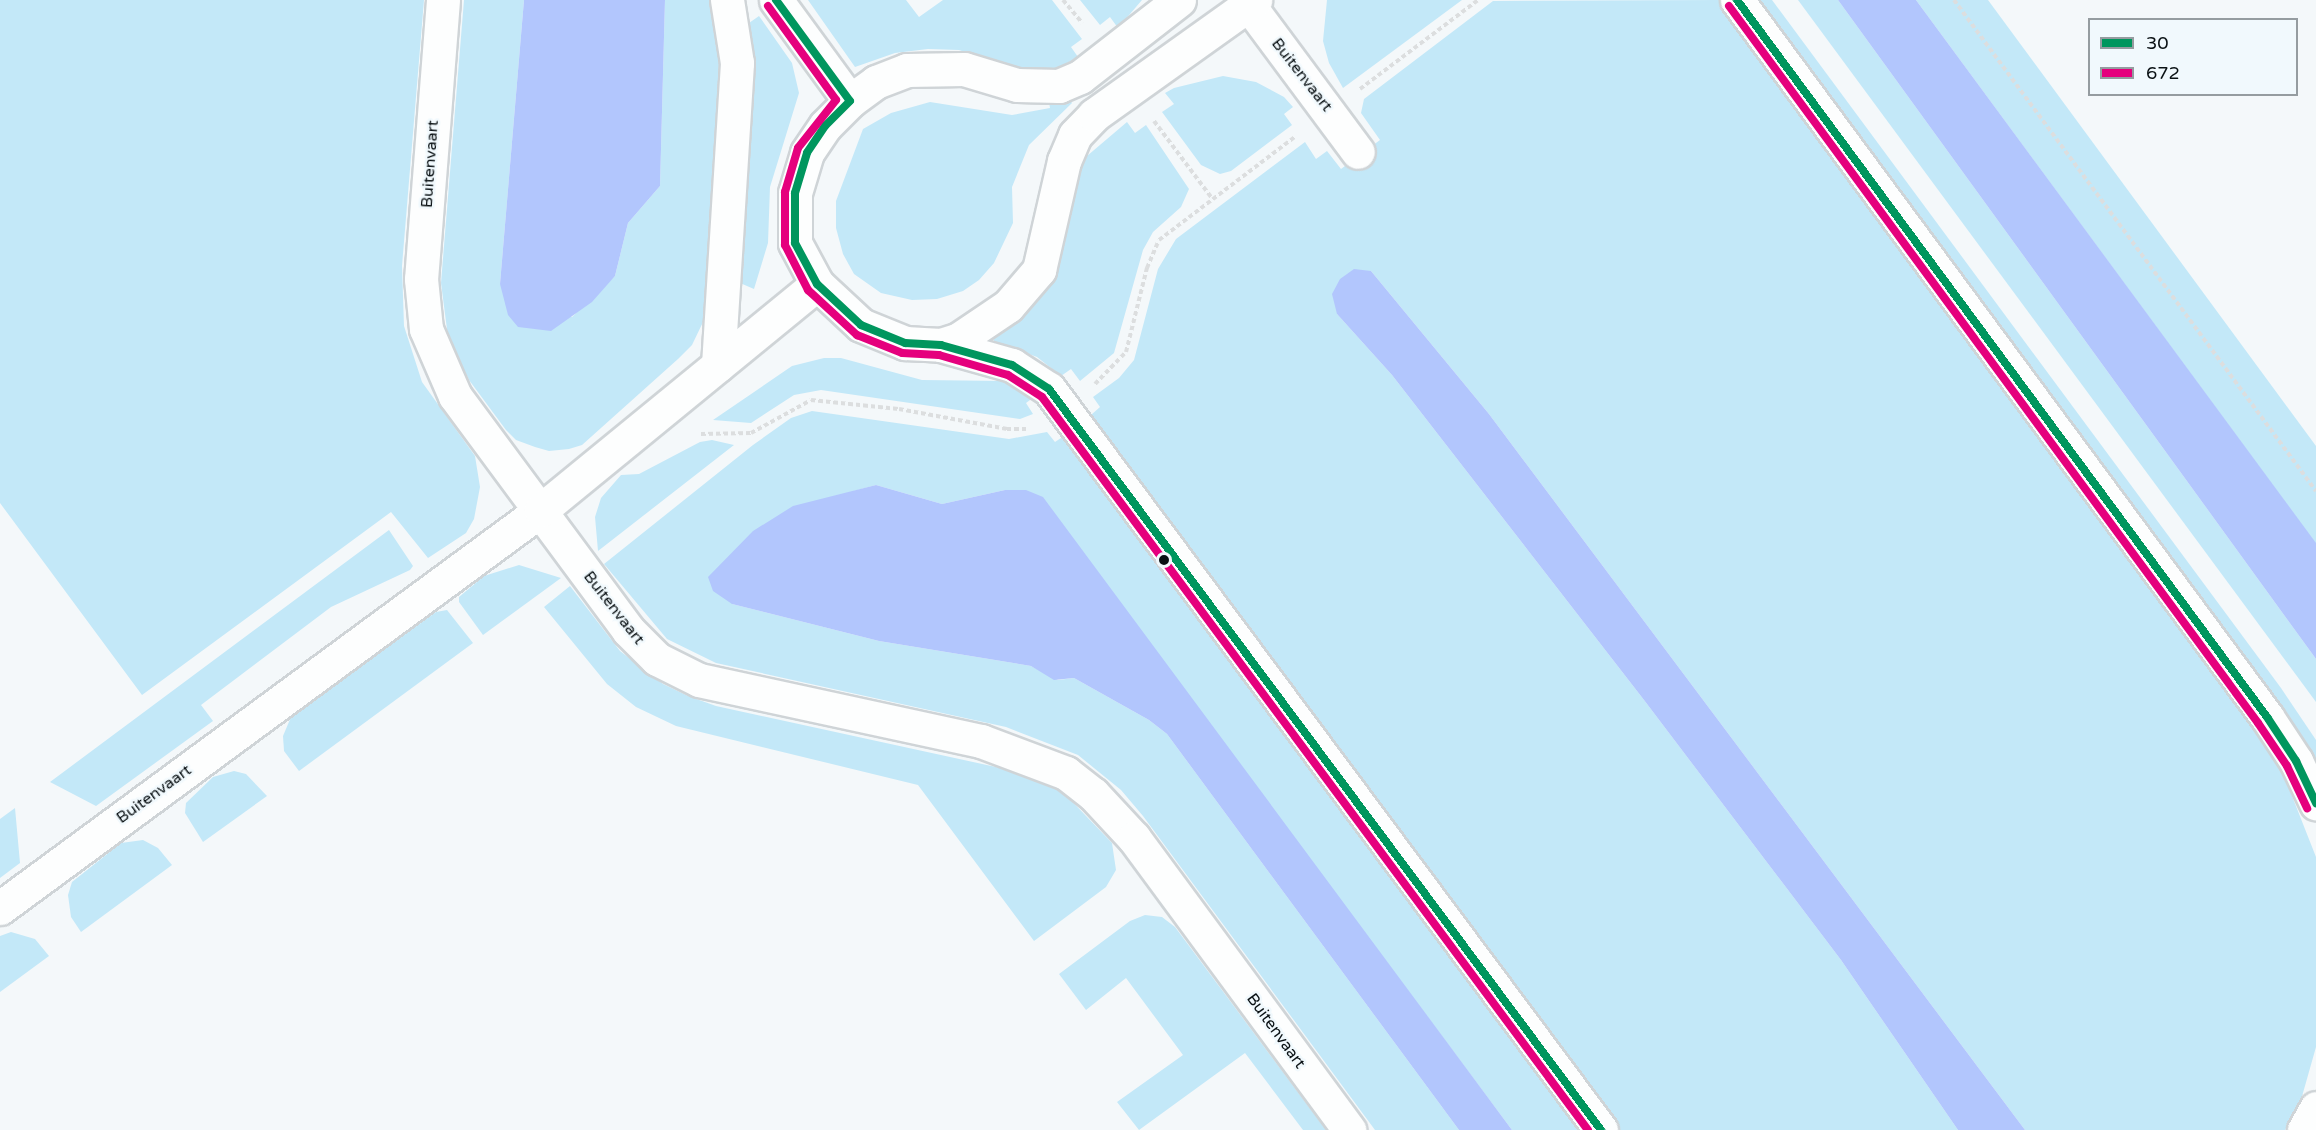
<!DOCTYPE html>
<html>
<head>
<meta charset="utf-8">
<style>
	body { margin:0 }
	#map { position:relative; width:2316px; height:1130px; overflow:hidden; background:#f4f8fa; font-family:"Varela Round",sans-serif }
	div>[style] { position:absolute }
	.green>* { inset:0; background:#c3e8f8 }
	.water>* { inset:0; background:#b2c6fd }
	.path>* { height:4px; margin-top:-2px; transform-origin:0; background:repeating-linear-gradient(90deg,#dcdedf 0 4.5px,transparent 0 7.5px) }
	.roads { filter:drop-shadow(2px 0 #cfd4d7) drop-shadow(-2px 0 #cfd4d7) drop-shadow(0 2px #cfd4d7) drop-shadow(0 -2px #cfd4d7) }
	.street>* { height:33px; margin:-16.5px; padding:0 16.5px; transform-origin:16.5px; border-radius:16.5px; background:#fdfefe }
	.secondary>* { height:33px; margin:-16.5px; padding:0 16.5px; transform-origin:16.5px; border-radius:16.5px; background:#fdfefe }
	.bus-1>* { height:8px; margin:-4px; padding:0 4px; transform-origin:4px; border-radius:4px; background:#00965e }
	.bus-2>* { height:8px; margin:-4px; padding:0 4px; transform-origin:4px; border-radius:4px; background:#e5007d }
	.dots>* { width:16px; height:16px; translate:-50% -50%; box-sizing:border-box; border:3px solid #f1f9fd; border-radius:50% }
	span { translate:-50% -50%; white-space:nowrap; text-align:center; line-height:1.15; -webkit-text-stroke:5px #f1f9fd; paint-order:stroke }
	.street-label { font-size:16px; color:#0a1114 }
	.legend { position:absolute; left:2088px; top:18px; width:210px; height:78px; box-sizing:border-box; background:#f1f9fd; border:2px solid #959ca0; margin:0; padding:8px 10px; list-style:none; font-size:18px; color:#0a1114 }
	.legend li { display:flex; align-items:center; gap:12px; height:30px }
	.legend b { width:30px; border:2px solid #959ca0 }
</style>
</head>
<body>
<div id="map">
	<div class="green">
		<div style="clip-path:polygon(0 0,424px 0,402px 266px,404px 326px,422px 382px,475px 456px,480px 487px,474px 519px,466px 533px,428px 558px,391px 512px,142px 695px,0 503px)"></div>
		<div style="clip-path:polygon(464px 0,524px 0,500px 284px,572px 317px,615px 276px,628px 223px,660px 186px,665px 0,711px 0,720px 43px,709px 301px,704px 320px,692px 345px,678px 359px,582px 445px,569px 449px,549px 451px,535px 447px,516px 440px,506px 430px,469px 380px,448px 337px,441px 283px)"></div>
		<div style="clip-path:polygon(808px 0,906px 0,919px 17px,943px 0,1052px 0,1082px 39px,1071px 47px,1078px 57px,1056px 69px,1008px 67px,959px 50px,928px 49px,895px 53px,855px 67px)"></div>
		<div style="clip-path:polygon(1080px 0,1142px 0,1118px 28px,1110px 17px,1100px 25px)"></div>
		<div style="clip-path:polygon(1327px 0,1462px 0,1343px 88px,1329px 63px,1323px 41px)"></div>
		<div style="clip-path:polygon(1719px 0,2281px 768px,2316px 857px,2316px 1047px,2301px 1100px,2285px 1130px,2025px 1130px,1489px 414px,1371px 271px,1337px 314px,1392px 375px,1644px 700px,1841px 960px,1958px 1130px,1620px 1130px,1091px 415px,1100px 407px,1093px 397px,1119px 378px,1134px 360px,1158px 269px,1176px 239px,1305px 142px,1316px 159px,1327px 151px,1341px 169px,1380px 140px,1361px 113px,1364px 99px,1493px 1px)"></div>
		<div style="clip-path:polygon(1755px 0,1772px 0,2281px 688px,2316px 740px,2316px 767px)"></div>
		<div style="clip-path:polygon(1798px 0,1838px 0,2316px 659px,2316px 702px)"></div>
		<div style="clip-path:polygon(1916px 0,1988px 0,2316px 446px,2316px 544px)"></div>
		<div style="clip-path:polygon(759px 16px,792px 63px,799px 93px,770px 187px,768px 243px,754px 289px,740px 283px,749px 23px)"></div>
		<div style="clip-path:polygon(1223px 76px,1256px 82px,1284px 97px,1293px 107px,1284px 114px,1292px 125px,1231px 171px,1220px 174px,1201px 165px,1162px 112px,1174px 104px,1165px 93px,1174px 88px)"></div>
		<div style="clip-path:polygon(1067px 96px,1072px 103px,1029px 145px,1012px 187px,1013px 223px,994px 263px,979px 280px,963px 291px,937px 299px,912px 300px,881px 293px,854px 274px,843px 254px,836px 228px,836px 201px,863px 129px,891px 113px,930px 102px,1012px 115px,1050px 108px,1049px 102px)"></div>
		<div style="clip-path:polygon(1127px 122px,1135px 133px,1146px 125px,1189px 189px,1181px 207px,1153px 232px,1143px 250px,1114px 353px,1080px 381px,1071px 369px,1061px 376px,1037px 357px,994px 341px,993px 335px,1019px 319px,1044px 291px,1061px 259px,1078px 171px,1087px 156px)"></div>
		<div style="clip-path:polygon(824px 358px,841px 358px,922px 380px,1004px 381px,1034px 397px,1026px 403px,1033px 414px,1020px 419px,821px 390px,794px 395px,751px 423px,713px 420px,792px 366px)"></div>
		<div style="clip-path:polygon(812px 411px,1009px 439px,1047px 432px,1055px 442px,1067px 434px,1582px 1130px,1512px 1130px,1312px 862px,1005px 490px,942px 504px,876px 485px,854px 491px,732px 604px,879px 641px,1031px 666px,1058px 680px,1074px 678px,1149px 720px,1167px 734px,1459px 1130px,1375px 1130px,1143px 816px,1121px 790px,1078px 755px,1006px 727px,716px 663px,667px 639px,604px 564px,753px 445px,791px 418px)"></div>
		<div style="clip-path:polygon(712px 440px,734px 445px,598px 551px,595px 517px,601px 498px,621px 475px,639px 474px,700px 442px)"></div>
		<div style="clip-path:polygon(389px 530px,413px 566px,410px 570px,331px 607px,201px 705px,213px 721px,96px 806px,50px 782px)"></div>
		<div style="clip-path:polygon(519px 565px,561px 578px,483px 635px,459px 602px,459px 597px,484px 576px)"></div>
		<div style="clip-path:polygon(570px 586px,620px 651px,663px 684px,688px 696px,716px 706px,996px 767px,1036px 778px,1064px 793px,1112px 843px,1116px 870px,1106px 887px,1034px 941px,918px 785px,676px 726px,636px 707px,607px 684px,544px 607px)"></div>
		<div style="clip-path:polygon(447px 610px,473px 643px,299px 771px,284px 751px,283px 736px,291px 717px,436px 612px)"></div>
		<div style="clip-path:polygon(234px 771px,246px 774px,267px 796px,203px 842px,185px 813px,186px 803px,213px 777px)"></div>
		<div style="clip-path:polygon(15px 808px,20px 863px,0 878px,0 819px)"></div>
		<div style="clip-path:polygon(143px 840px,158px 848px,172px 865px,81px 932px,71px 917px,68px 895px,72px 882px,121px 843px)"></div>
		<div style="clip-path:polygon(1145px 915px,1162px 917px,1175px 927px,1326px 1130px,1303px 1130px,1245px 1053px,1139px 1130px,1117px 1102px,1183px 1055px,1126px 978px,1086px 1010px,1059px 974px,1130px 921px)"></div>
		<div style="clip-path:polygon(11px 932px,35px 939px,49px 956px,0 992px,0 936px)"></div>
	</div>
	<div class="water">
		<div style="clip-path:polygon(524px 0,665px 0,660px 186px,628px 223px,615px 276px,592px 302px,551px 331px,518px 327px,508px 315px,500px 284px)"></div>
		<div style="clip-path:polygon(1838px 0,1916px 0,2316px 543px,2316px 659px)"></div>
		<div style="clip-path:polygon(1354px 269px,1371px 271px,1489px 414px,2025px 1130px,1958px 1130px,1841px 960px,1644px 700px,1392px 375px,1337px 314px,1332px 294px,1340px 279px)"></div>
		<div style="clip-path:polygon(876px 485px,942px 504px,1005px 490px,1026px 490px,1043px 497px,1512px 1130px,1459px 1130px,1167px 734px,1149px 720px,1074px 678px,1054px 680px,1031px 666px,879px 641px,732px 604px,713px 591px,708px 577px,753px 531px,793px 506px)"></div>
	</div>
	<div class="path">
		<div style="left:1063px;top:0;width:30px;rotate:50deg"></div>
		<div style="left:1954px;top:0;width:610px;rotate:53.6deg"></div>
		<div style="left:1360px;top:89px;width:148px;rotate:-37deg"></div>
		<div style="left:1154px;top:121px;width:95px;rotate:53.1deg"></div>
		<div style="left:1095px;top:384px;width:45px;rotate:-45.9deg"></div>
		<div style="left:1126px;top:352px;width:87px;rotate:-76deg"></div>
		<div style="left:1147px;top:268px;width:30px;rotate:-67deg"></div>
		<div style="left:1159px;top:240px;width:172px;rotate:-37.2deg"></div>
		<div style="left:701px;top:434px;width:50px;rotate:-1.1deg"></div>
		<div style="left:751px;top:433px;width:68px;rotate:-28.8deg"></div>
		<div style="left:811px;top:400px;width:88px;rotate:5.8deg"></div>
		<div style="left:899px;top:409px;width:110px;rotate:10.5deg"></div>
		<div style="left:1007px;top:429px;width:20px"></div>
	</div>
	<div class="roads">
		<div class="street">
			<div style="left:443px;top:0;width:280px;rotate:94.5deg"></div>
			<div style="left:421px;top:279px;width:50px;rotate:84.3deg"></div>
			<div style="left:426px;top:329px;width:73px;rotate:66.6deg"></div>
			<div style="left:455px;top:396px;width:291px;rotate:53.5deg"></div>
			<div style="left:628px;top:630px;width:41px;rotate:45deg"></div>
			<div style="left:657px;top:659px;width:47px;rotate:26.6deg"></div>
			<div style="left:699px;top:680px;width:289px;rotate:12.2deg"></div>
			<div style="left:981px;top:741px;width:91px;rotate:20.6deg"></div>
			<div style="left:1066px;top:773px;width:34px;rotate:38deg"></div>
			<div style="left:1093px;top:794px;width:60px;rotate:47deg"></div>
			<div style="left:1134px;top:838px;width:363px;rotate:53.6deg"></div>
			<div style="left:1245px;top:0;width:189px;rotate:53.4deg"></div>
			<div style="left:0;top:908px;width:672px;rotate:-36.34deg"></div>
			<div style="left:541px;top:510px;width:357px;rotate:-39.3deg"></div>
		</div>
		<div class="secondary">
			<div style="left:776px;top:0;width:125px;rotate:53.8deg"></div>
			<div style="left:1179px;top:0;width:125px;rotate:142.1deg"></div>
			<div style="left:1080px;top:77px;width:23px;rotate:157deg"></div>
			<div style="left:1059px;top:86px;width:42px;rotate:-178.6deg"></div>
			<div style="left:1017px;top:85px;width:55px;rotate:-163.2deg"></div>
			<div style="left:964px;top:69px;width:57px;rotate:179deg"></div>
			<div style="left:907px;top:70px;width:33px;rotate:159deg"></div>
			<div style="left:876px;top:82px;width:32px;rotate:144deg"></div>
			<div style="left:850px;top:101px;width:35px;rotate:135deg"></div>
			<div style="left:825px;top:126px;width:32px;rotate:124deg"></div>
			<div style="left:807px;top:153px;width:42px;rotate:106.7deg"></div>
			<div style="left:795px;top:193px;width:50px;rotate:90deg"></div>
			<div style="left:795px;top:243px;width:47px;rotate:61.8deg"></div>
			<div style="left:817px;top:284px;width:60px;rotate:43deg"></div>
			<div style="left:861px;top:325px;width:48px;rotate:22.2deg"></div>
			<div style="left:905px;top:343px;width:36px;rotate:3deg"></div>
			<div style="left:941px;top:345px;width:19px;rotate:-18deg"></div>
			<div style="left:959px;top:339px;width:59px;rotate:-34deg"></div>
			<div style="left:1008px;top:306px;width:48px;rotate:-49.3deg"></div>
			<div style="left:1039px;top:270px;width:112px;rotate:-77.1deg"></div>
			<div style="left:1064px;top:161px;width:28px;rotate:-67deg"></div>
			<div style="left:1075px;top:135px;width:28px;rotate:-46deg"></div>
			<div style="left:1094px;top:115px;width:198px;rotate:-35.5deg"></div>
			<div style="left:1737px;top:0;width:892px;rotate:53.53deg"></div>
			<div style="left:2267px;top:717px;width:53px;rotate:56.6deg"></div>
			<div style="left:2296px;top:761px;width:47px;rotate:64.5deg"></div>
			<div style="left:941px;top:345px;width:74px;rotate:15.7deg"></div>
			<div style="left:1012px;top:365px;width:44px;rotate:33deg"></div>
			<div style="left:1049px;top:389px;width:924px;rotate:53.32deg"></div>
			<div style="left:718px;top:365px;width:303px;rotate:-86.4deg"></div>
			<div style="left:737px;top:63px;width:64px;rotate:-99deg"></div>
			<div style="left:2304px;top:1130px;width:25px;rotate:-61deg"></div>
		</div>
	</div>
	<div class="bus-1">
		<div style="left:776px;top:0;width:125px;rotate:53.8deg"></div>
		<div style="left:850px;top:101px;width:35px;rotate:135deg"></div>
		<div style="left:825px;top:126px;width:32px;rotate:124deg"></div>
		<div style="left:807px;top:153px;width:42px;rotate:106.7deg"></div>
		<div style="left:795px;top:193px;width:50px;rotate:90deg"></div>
		<div style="left:795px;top:243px;width:47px;rotate:61.8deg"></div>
		<div style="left:817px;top:284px;width:60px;rotate:43deg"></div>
		<div style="left:861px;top:325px;width:48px;rotate:22.2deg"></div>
		<div style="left:905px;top:343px;width:36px;rotate:3deg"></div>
		<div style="left:941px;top:345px;width:74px;rotate:15.7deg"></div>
		<div style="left:1012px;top:365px;width:44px;rotate:33deg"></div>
		<div style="left:1049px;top:389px;width:924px;rotate:53.32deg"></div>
		<div style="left:1737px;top:0;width:892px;rotate:53.53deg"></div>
		<div style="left:2267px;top:717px;width:53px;rotate:56.6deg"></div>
		<div style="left:2296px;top:761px;width:47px;rotate:64.5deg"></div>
	</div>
	<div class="bus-2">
		<div style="left:768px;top:6px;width:116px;rotate:54.1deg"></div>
		<div style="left:836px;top:100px;width:61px;rotate:128.4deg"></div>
		<div style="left:798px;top:148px;width:46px;rotate:106.5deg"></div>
		<div style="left:785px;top:192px;width:53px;rotate:90deg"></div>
		<div style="left:785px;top:245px;width:51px;rotate:62.9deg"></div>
		<div style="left:808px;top:290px;width:67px;rotate:42.6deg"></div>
		<div style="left:857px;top:335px;width:48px;rotate:21.8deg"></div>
		<div style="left:902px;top:353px;width:37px;rotate:3deg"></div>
		<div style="left:939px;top:355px;width:72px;rotate:16.2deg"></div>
		<div style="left:1008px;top:375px;width:40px;rotate:32.9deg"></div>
		<div style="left:1042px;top:397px;width:914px;rotate:53.32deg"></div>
		<div style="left:1729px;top:6px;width:891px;rotate:53.58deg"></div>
		<div style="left:2258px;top:723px;width:52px;rotate:56deg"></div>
		<div style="left:2287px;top:766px;width:47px;rotate:64.5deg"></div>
	</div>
	<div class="dots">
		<div style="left:1164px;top:560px;background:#0a1114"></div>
	</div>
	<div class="street-label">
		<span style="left:1302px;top:75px;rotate:52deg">Buitenvaart</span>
		<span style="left:430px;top:164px;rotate:-86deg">Buitenvaart</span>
		<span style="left:614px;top:608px;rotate:52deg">Buitenvaart</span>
		<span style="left:154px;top:794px;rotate:-36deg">Buitenvaart</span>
		<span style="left:1276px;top:1031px;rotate:54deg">Buitenvaart</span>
	</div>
	<ul class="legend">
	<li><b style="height:8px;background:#00965e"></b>30</li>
	<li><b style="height:8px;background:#e5007d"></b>672</li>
	</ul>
</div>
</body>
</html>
